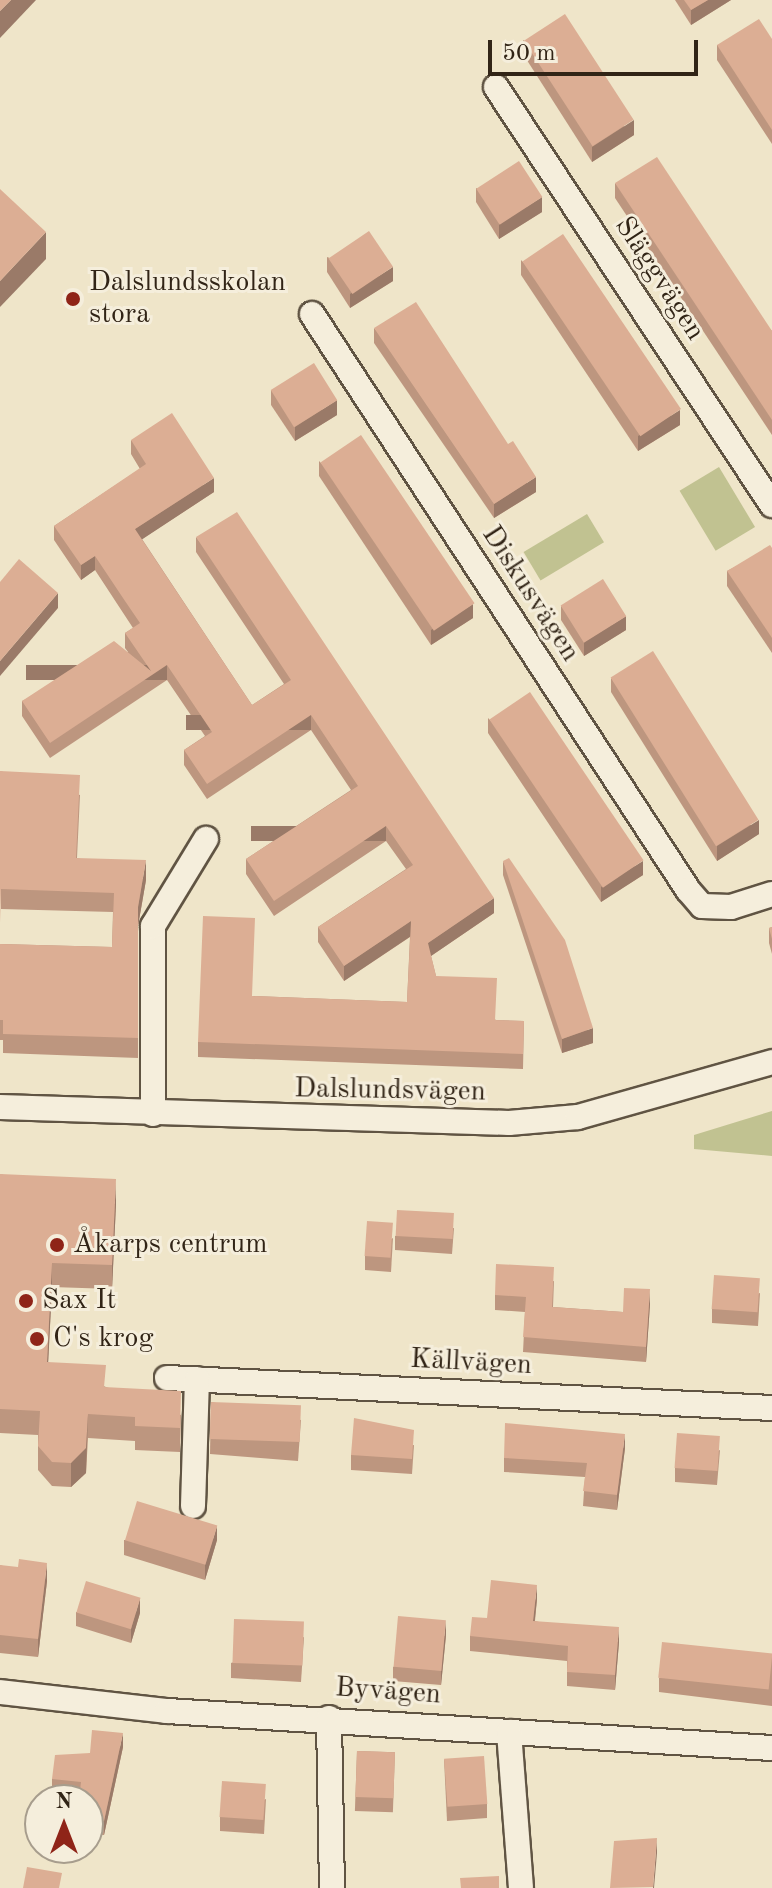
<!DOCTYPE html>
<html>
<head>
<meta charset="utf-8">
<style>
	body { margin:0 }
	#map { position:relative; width:772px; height:1888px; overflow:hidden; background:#efe5c9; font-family:"Old Standard TT",serif }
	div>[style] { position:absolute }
	.green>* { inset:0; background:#c1c291; transform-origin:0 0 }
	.roads { filter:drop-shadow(2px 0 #605443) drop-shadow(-2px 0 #605443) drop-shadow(0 2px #605443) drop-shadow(0 -2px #605443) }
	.street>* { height:24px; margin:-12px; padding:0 12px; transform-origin:12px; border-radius:12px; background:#f5eedc }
	.wall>* { inset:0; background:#bd967f; transform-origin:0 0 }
	.shaded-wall>* { inset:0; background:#9a7a68; transform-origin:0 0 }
	.building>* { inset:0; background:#dcae94; transform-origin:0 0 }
	.dots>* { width:22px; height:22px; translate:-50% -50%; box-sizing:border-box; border:4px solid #f5eedc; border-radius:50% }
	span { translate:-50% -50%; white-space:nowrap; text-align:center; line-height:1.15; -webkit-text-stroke:6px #f5eedc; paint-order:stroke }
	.street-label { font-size:28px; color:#312416 }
	.poi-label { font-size:28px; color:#312416 }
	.left { translate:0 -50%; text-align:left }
	.north { position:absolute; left:24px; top:1784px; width:80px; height:80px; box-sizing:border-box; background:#f5eedc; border:2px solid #a79d8d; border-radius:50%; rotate:0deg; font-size:22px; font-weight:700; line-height:32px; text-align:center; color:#312416 }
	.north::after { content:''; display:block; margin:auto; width:28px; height:36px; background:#8f2418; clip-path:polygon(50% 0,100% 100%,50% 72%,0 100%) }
	.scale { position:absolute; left:488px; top:40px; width:210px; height:36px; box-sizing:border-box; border:4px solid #312416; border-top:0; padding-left:10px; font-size:24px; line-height:28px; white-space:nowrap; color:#312416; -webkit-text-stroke:6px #f5eedc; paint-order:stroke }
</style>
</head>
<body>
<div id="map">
	<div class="green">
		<div style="left:719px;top:467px;width:70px;height:46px;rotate:59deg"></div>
		<div style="left:587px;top:514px;width:33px;height:74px;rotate:59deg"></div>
		<div style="clip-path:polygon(772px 1111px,772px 1156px,694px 1149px,694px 1135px)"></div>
	</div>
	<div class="roads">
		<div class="street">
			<div style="left:496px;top:87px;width:501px;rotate:56.56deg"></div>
			<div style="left:312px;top:314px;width:688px;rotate:56.86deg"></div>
			<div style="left:688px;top:890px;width:21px;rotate:49deg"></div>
			<div style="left:702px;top:906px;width:29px;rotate:2deg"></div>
			<div style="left:731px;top:907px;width:43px;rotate:-17.6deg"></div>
			<div style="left:0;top:1107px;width:509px;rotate:1.8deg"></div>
			<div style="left:509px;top:1123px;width:69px;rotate:-5deg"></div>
			<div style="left:578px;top:1117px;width:202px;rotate:-15.8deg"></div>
			<div style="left:153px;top:1114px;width:188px;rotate:-90deg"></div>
			<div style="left:153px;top:926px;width:102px;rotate:-58.7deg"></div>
			<div style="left:167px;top:1378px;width:606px;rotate:2.84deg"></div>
			<div style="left:193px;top:1506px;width:127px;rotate:-88.2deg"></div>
			<div style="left:0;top:1692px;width:168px;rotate:6.5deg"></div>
			<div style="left:167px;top:1711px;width:606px;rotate:3.5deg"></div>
			<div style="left:329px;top:1718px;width:170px;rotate:89deg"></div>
			<div style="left:509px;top:1732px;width:156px;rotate:85.6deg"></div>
		</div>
	</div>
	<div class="wall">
		<div style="clip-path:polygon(675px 0,731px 0,691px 25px)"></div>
		<div style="clip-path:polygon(772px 39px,772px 144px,717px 60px,717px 45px)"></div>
		<div style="clip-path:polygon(523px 40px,634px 135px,592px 162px,523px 54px)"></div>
		<div style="clip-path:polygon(615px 183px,772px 331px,772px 435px,615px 198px)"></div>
		<div style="clip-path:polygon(476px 188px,542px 212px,499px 239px,476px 202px)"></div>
		<div style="clip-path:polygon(327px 257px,393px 281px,350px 308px,327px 272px)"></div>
		<div style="clip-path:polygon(521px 260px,680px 425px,638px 451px,521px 275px)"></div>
		<div style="clip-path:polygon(374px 328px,536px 492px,494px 518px,374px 343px)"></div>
		<div style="clip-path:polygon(271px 390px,337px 415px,295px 441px,271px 405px)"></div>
		<div style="clip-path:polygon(131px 440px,214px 492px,142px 539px,252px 705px,284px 684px,196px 552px,196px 537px,494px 913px,431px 956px,436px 976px,496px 1020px,524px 1021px,523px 1069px,198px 1057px,198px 1042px,253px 996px,407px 1002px,410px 937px,344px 981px,318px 942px,318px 927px,406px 869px,386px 841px,274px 916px,246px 874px,246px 859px,351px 790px,311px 730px,207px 799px,184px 765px,184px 750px,205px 736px,167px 680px,50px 758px,22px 716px,22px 701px,128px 652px,125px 648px,125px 633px,133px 628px,95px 570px,81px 580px,54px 540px,54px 526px,140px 469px,131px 454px)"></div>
		<div style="clip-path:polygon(319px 461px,473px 618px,431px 645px,319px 476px)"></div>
		<div style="clip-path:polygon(772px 548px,772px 653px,727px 586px,727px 571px)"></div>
		<div style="clip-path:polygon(561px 606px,626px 630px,584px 656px,561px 620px)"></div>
		<div style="clip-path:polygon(611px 678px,759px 834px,717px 861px,611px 692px)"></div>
		<div style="clip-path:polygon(488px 718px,643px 875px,601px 902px,488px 733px)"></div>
		<div style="clip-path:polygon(0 771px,80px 795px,77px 858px,146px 880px,138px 926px,138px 1058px,3px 1053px,3px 1040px,0 1040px,0 944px,112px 947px,113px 912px,1px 909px)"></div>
		<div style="clip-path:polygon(503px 861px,593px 1043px,562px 1053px,503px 875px)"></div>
		<div style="clip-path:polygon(772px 927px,772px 954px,769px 943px,769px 928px)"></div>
		<div style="clip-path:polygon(0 1174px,116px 1204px,112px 1289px,52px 1287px,48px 1362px,106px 1387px,181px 1415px,180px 1452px,135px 1450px,135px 1441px,88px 1438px,86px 1473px,71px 1487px,52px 1486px,38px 1470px,38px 1435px,0 1433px)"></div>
		<div style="clip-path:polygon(454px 1228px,452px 1254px,395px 1250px,395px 1236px)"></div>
		<div style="clip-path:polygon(393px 1238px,391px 1272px,365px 1270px,365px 1256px)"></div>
		<div style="clip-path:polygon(554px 1281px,553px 1307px,623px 1312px,650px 1304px,646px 1362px,523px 1352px,525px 1312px,495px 1310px,495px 1295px)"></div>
		<div style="clip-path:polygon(760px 1293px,758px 1326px,712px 1323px,712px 1309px)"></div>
		<div style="clip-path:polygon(211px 1402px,301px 1420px,298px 1461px,210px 1454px)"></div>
		<div style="clip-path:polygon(414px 1445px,412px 1474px,351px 1470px,351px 1455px)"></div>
		<div style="clip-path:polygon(625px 1448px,617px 1510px,583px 1506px,585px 1477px,504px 1472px,504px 1458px)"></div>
		<div style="clip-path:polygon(720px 1450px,717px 1485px,675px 1482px,675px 1468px)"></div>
		<div style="clip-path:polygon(124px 1540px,217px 1540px,205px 1580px,124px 1555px)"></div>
		<div style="clip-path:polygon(0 1565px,47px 1581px,38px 1657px,0 1653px)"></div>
		<div style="clip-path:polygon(537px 1599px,535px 1621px,619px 1642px,615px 1690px,567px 1686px,567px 1661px,470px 1651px,470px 1636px,487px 1618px)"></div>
		<div style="clip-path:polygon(76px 1612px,140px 1613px,131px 1643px,76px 1626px)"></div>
		<div style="clip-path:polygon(446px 1635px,441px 1685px,393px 1681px,393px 1667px)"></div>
		<div style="clip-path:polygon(304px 1637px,301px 1682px,231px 1678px,231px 1663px)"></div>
		<div style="clip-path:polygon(772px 1654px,772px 1706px,659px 1692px,659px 1678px)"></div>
		<div style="clip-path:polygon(123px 1747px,104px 1835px,88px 1834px,88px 1800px,79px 1796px,52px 1794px,52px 1779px,90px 1753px)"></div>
		<div style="left:357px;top:1751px;width:38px;height:60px;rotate:2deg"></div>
		<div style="clip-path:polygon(444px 1759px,487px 1804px,487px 1818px,447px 1821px)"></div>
		<div style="clip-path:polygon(266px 1799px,264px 1834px,220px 1831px,220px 1817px)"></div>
	</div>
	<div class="shaded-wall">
		<div style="clip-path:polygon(11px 0,36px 0,0 38px,0 11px)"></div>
		<div style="clip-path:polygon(708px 0,731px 0,691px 25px,691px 10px)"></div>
		<div style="clip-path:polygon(634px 120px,634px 135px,592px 162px,592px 147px)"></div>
		<div style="clip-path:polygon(542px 197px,542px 212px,499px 239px,499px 224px)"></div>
		<div style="clip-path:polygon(46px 232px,46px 259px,0 307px,0 281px)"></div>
		<div style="clip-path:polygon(393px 267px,393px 281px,350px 308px,350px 294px)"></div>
		<div style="clip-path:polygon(337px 400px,337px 415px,295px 441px,295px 427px)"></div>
		<div style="clip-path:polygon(680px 410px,680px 425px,638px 451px,638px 436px)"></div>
		<div style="clip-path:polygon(536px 477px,536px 492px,494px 518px,494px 504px)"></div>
		<div style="clip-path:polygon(214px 478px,214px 492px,135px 544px,135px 529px)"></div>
		<div style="clip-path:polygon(95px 556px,95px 570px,81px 580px,81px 565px)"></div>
		<div style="clip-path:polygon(58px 593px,58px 608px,0 676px,0 661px)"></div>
		<div style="clip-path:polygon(473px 604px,473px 618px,431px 645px,431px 630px)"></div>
		<div style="clip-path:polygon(626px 616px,626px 630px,584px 656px,584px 642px)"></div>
		<div style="left:167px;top:665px;width:15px;height:141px;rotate:90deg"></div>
		<div style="left:311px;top:715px;width:15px;height:125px;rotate:90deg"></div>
		<div style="clip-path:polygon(759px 820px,759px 834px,717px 861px,717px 846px)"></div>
		<div style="left:386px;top:826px;width:15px;height:135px;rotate:90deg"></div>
		<div style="clip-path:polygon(146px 860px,146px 880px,138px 926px,138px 907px)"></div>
		<div style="clip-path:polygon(643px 861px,643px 875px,601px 902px,601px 887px)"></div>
		<div style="clip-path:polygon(494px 898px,494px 913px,428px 958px,428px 943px)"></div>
		<div style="clip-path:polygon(411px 921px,411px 936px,344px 981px,344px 966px)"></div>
		<div style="clip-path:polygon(593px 1028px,593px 1043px,562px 1053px,562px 1039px)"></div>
		<div style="clip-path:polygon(116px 1179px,116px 1204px,112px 1289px,112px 1265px)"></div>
		<div style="clip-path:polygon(52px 1263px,52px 1287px,47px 1386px,47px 1362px)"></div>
		<div style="clip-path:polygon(650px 1289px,650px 1304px,646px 1362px,646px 1347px)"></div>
		<div style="clip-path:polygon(88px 1414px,86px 1473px,71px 1487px,71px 1463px)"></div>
		<div style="clip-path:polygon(625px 1434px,625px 1448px,617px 1510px,617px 1495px)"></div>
		<div style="clip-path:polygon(217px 1526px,217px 1540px,205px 1580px,205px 1565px)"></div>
		<div style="clip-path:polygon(47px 1563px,47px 1581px,38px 1657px,38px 1639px)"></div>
		<div style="clip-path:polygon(537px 1585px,537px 1599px,533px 1636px,533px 1621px)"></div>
		<div style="clip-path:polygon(140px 1598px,140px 1613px,131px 1643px,131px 1629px)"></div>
		<div style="clip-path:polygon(446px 1620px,446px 1635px,441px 1685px,441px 1671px)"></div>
		<div style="clip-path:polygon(619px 1627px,619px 1642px,615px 1690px,615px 1675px)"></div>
		<div style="clip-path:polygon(123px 1733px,123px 1747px,104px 1835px,104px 1821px)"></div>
		<div style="clip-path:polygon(657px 1838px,657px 1853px,654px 1888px,653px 1888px)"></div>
	</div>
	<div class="building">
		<div style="clip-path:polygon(0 0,11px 0,0 11px)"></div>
		<div style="clip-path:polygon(684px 0,708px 0,691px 10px)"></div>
		<div style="left:565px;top:14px;width:126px;height:49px;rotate:57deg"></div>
		<div style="clip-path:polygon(759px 19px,772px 39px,772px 130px,717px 45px)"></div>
		<div style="clip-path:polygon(657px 157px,772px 331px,772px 420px,615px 183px)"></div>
		<div style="left:519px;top:161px;width:43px;height:51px;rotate:57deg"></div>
		<div style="clip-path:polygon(0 189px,46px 232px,0 281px)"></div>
		<div style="left:369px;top:231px;width:43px;height:49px;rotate:56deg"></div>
		<div style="left:563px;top:234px;width:211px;height:49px;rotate:56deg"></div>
		<div style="clip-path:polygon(416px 302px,508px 444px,513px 441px,536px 477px,494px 504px,374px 328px)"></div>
		<div style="left:314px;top:363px;width:44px;height:51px;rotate:58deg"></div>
		<div style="clip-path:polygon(172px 413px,214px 478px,135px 529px,252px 705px,291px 680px,196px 537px,237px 512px,494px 898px,428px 943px,436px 976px,497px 978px,495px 1020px,524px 1021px,523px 1054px,198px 1042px,203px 916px,255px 918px,252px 996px,407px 1002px,411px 921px,344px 966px,318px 927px,413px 865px,386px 826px,274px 901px,246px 859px,358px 786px,311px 715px,207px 784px,184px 750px,212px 732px,167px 665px,50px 743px,22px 701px,114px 641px,151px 671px,125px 633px,140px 623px,125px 601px,95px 556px,81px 565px,54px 526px,146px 464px,131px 440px)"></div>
		<div style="left:361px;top:435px;width:203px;height:49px;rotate:56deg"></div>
		<div style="clip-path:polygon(770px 545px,772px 548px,772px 638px,727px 571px)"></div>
		<div style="clip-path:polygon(19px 559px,58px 593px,0 661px,0 582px)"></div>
		<div style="left:603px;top:579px;width:44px;height:50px;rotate:58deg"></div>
		<div style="left:653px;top:651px;width:199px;height:50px;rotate:58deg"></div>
		<div style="left:530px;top:692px;width:203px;height:49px;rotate:56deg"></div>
		<div style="clip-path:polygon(0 771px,80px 775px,76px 858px,146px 860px,138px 907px,138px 1038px,3px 1034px,3px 1020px,0 1020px,0 944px,112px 947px,114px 893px,1px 889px,0 923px)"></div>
		<div style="clip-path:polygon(509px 858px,565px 940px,593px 1028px,562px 1039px,503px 861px)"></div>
		<div style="clip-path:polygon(772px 927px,772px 939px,769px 928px)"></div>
		<div style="clip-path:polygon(0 1174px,116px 1179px,112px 1265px,52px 1263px,47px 1362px,106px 1365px,104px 1387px,181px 1391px,180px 1428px,135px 1426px,135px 1417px,88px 1414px,86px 1448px,71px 1463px,52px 1462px,38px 1446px,40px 1411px,0 1409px)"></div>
		<div style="left:397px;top:1210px;width:57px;height:26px;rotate:3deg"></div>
		<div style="left:367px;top:1221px;width:26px;height:35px;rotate:4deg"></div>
		<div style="clip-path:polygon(496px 1264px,554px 1267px,552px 1307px,623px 1312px,624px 1288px,650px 1289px,646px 1347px,523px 1337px,526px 1297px,495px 1295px)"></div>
		<div style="left:714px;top:1275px;width:46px;height:34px;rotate:4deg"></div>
		<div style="left:211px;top:1402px;width:90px;height:37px;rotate:2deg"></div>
		<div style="clip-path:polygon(354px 1418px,414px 1430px,412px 1459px,351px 1455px)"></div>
		<div style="clip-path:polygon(505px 1423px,625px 1434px,617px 1495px,583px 1491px,587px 1463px,504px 1458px)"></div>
		<div style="left:677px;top:1433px;width:43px;height:35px;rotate:4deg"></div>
		<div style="left:137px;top:1501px;width:84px;height:41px;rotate:17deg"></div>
		<div style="clip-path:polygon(19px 1559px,47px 1563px,38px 1639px,0 1635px,0 1565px,18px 1567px)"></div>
		<div style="clip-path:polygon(491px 1580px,537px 1585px,533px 1621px,619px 1627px,615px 1675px,567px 1672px,568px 1646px,470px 1636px,472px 1617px,487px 1618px)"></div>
		<div style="left:86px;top:1581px;width:57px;height:33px;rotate:17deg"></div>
		<div style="left:398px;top:1616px;width:48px;height:51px;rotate:5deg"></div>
		<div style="left:234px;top:1619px;width:70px;height:44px;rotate:2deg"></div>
		<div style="left:662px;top:1642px;width:111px;height:36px;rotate:6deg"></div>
		<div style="clip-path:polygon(92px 1730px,123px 1733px,104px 1821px,88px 1819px,88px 1800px,79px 1800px,81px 1782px,52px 1779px,55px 1755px,90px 1753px)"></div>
		<div style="left:357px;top:1751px;width:38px;height:46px;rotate:2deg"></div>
		<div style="left:484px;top:1756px;width:48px;height:40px;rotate:86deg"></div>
		<div style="left:222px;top:1781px;width:44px;height:36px;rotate:4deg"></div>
		<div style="clip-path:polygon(657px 1838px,653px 1887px,610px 1888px,614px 1841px)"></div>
		<div style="clip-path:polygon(27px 1867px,62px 1873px,59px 1888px,23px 1888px)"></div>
		<div style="clip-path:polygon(499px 1876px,499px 1888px,461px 1888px,460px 1878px)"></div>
	</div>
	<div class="dots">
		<div style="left:73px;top:299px;background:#8f2418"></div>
		<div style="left:57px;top:1245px;background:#8f2418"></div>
		<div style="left:26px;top:1301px;background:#8f2418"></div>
		<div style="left:37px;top:1339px;background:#8f2418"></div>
	</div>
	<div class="street-label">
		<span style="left:659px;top:279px;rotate:57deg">Släggvägen</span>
		<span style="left:530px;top:594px;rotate:57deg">Diskusvägen</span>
		<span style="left:390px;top:1091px;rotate:1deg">Dalslundsvägen</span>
		<span style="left:471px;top:1363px;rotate:3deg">Källvägen</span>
		<span style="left:388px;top:1692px;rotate:4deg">Byvägen</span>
	</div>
	<div class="poi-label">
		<span class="left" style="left:89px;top:299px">Dalslundsskolan<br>stora</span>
		<span class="left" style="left:73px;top:1245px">Åkarps centrum</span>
		<span class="left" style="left:42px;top:1301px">Sax It</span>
		<span class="left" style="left:53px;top:1339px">C's krog</span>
	</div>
	<div class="north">N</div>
	<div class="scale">50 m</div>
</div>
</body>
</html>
